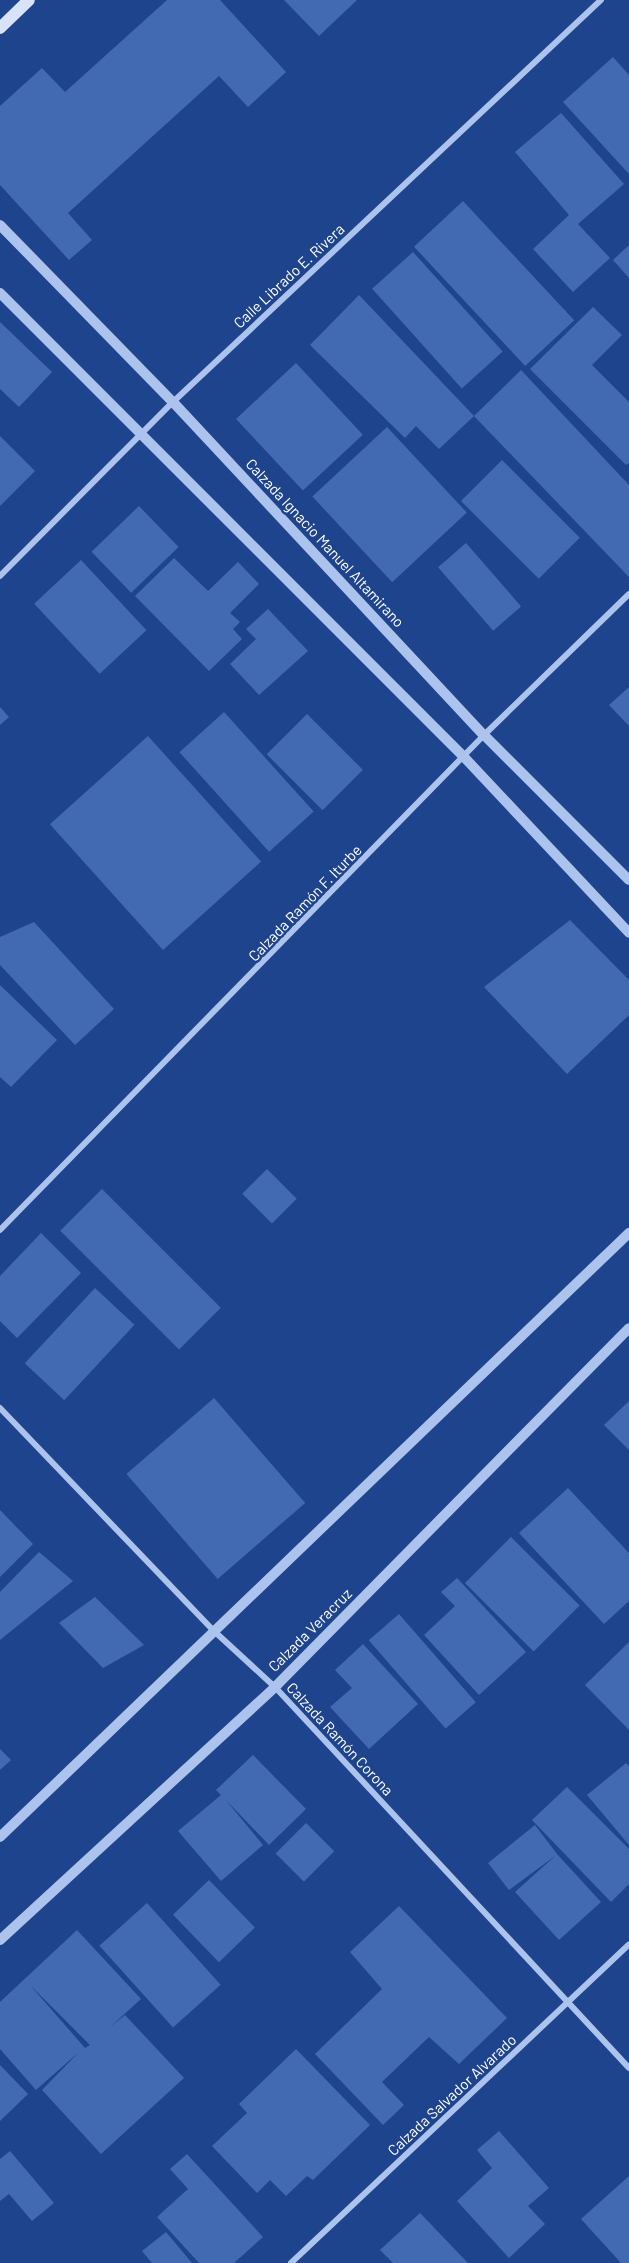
<!DOCTYPE html>
<html>
<head>
<meta charset="utf-8">
<style>
	body { margin:0 }
	#map { position:relative; width:629px; height:2263px; overflow:hidden; background:#1e448e; font-family:Barlow,sans-serif }
	div>[style] { position:absolute }
	.building>* { inset:0; background:#426ab3; transform-origin:0 0 }
	.minor>* { height:6px; margin:-3px; padding:0 3px; transform-origin:3px; border-radius:3px; background:#acc3ed }
	.tertiary>* { height:10px; margin:-5px; padding:0 5px; transform-origin:5px; border-radius:5px; background:#acc3ed }
	.secondary>* { height:12px; margin:-6px; padding:0 6px; transform-origin:6px; border-radius:6px; background:#d8e3f9 }
	span { translate:-50% -50%; white-space:nowrap; text-align:center; line-height:1.15; -webkit-text-stroke:5px #1e448e; paint-order:stroke }
	.street-label { font-size:15px; color:#fff }
</style>
</head>
<body>
<div id="map">
	<div class="building">
		<div style="clip-path:polygon(167px 0,220px 0,286px 72px,248px 107px,219px 76px,68px 213px,92px 240px,69px 260px,0 185px,0 106px,42px 68px,65px 92px)"></div>
		<div style="clip-path:polygon(284px 0,357px 0,319px 36px)"></div>
		<div style="clip-path:polygon(613px 57px,629px 75px,629px 174px,563px 102px)"></div>
		<div style="clip-path:polygon(561px 113px,624px 184px,578px 224px,610px 258px,573px 292px,533px 249px,569px 215px,515px 152px)"></div>
		<div style="left:463px;top:201px;width:163px;height:67px;rotate:47deg"></div>
		<div style="clip-path:polygon(629px 245px,629px 278px,613px 260px)"></div>
		<div style="left:413px;top:252px;width:134px;height:55px;rotate:48deg"></div>
		<div style="clip-path:polygon(359px 295px,474px 416px,439px 449px,416px 426px,405px 438px,310px 345px)"></div>
		<div style="clip-path:polygon(593px 307px,622px 335px,592px 365px,629px 402px,629px 463px,626px 465px,530px 369px)"></div>
		<div style="clip-path:polygon(0 322px,52px 372px,19px 407px,0 389px)"></div>
		<div style="left:296px;top:363px;width:98px;height:82px;rotate:47deg"></div>
		<div style="clip-path:polygon(521px 370px,629px 485px,629px 577px,474px 416px)"></div>
		<div style="left:387px;top:427px;width:117px;height:102px;rotate:47deg"></div>
		<div style="clip-path:polygon(0 436px,35px 471px,0 506px)"></div>
		<div style="left:502px;top:460px;width:110px;height:58px;rotate:45deg"></div>
		<div style="left:139px;top:506px;width:57px;height:66px;rotate:46deg"></div>
		<div style="left:466px;top:543px;width:84px;height:37px;rotate:49deg"></div>
		<div style="clip-path:polygon(174px 558px,208px 591px,238px 562px,259px 584px,230px 613px,240px 622px,233px 629px,242px 639px,209px 671px,135px 596px)"></div>
		<div style="left:81px;top:560px;width:96px;height:64px;rotate:47deg"></div>
		<div style="clip-path:polygon(268px 609px,308px 651px,259px 695px,230px 664px,256px 639px,246px 629px)"></div>
		<div style="clip-path:polygon(629px 687px,629px 726px,609px 705px)"></div>
		<div style="clip-path:polygon(0 707px,9px 717px,0 725px)"></div>
		<div style="left:224px;top:712px;width:134px;height:60px;rotate:48deg"></div>
		<div style="left:307px;top:714px;width:79px;height:57px;rotate:45deg"></div>
		<div style="left:148px;top:736px;width:169px;height:132px;rotate:48deg"></div>
		<div style="clip-path:polygon(570px 920px,629px 980px,629px 1015px,567px 1074px,484px 987px)"></div>
		<div style="clip-path:polygon(34px 922px,114px 1009px,75px 1045px,0 965px,0 937px)"></div>
		<div style="clip-path:polygon(0 985px,57px 1040px,11px 1087px,0 1077px)"></div>
		<div style="left:267px;top:1169px;width:42px;height:35px;rotate:45deg"></div>
		<div style="left:102px;top:1189px;width:168px;height:59px;rotate:45deg"></div>
		<div style="clip-path:polygon(41px 1233px,81px 1273px,17px 1338px,0 1321px,0 1276px)"></div>
		<div style="left:95px;top:1288px;width:54px;height:103px;rotate:43deg"></div>
		<div style="left:214px;top:1398px;width:139px;height:116px;rotate:49deg"></div>
		<div style="clip-path:polygon(629px 1401px,629px 1450px,604px 1425px)"></div>
		<div style="clip-path:polygon(568px 1488px,629px 1553px,629px 1601px,604px 1624px,519px 1533px)"></div>
		<div style="clip-path:polygon(0 1510px,33px 1544px,0 1577px)"></div>
		<div style="left:511px;top:1537px;width:97px;height:65px;rotate:45deg"></div>
		<div style="clip-path:polygon(39px 1552px,73px 1581px,0 1640px,0 1592px)"></div>
		<div style="clip-path:polygon(457px 1578px,526px 1652px,479px 1695px,424px 1635px,455px 1606px,441px 1592px)"></div>
		<div style="clip-path:polygon(95px 1597px,144px 1645px,103px 1668px,59px 1623px)"></div>
		<div style="left:399px;top:1614px;width:117px;height:40px;rotate:49deg"></div>
		<div style="clip-path:polygon(629px 1642px,629px 1730px,585px 1685px)"></div>
		<div style="clip-path:polygon(363px 1644px,418px 1704px,369px 1749px,330px 1707px,352px 1688px,335px 1670px)"></div>
		<div style="clip-path:polygon(0 1749px,11px 1760px,0 1770px)"></div>
		<div style="clip-path:polygon(253px 1755px,306px 1809px,269px 1845px,225px 1799px,263px 1845px,221px 1881px,178px 1831px,221px 1795px,216px 1790px)"></div>
		<div style="clip-path:polygon(626px 1763px,629px 1766px,629px 1845px,587px 1795px)"></div>
		<div style="clip-path:polygon(567px 1787px,629px 1849px,629px 1884px,611px 1902px,532px 1820px)"></div>
		<div style="left:306px;top:1823px;width:40px;height:43px;rotate:45deg"></div>
		<div style="clip-path:polygon(535px 1825px,557px 1854px,601px 1902px,559px 1940px,515px 1892px,555px 1856px,509px 1890px,488px 1863px)"></div>
		<div style="left:209px;top:1880px;width:66px;height:50px;rotate:46deg"></div>
		<div style="left:147px;top:1903px;width:110px;height:64px;rotate:48deg"></div>
		<div style="clip-path:polygon(399px 1906px,507px 2018px,459px 2064px,429px 2037px,382px 2082px,404px 2105px,383px 2125px,315px 2054px,382px 1989px,350px 1952px)"></div>
		<div style="clip-path:polygon(evenodd,77px 1930px,141px 1999px,110px 2027px,125px 2015px,184px 2078px,101px 2154px,42px 2090px,79px 2052px,36px 2090px,0 2049px,0 2002px,77px 1930px,30px 1985px,90px 2045px,85px 2048px,30px 1985px)"></div>
		<div style="clip-path:polygon(296px 2049px,370px 2125px,313px 2180px,307px 2176px,286px 2196px,270px 2180px,257px 2193px,212px 2146px,247px 2113px,239px 2104px)"></div>
		<div style="clip-path:polygon(0 2065px,28px 2094px,0 2121px)"></div>
		<div style="clip-path:polygon(499px 2131px,549px 2188px,528px 2206px,545px 2224px,509px 2258px,457px 2201px,492px 2168px,477px 2150px)"></div>
		<div style="clip-path:polygon(10px 2151px,54px 2203px,32px 2221px,9px 2194px,0 2201px,0 2159px)"></div>
		<div style="clip-path:polygon(187px 2154px,263px 2237px,234px 2263px,199px 2263px,157px 2217px,188px 2189px,170px 2169px)"></div>
		<div style="clip-path:polygon(629px 2176px,629px 2263px,621px 2263px,581px 2219px)"></div>
		<div style="clip-path:polygon(420px 2213px,468px 2263px,393px 2263px,380px 2250px)"></div>
		<div style="clip-path:polygon(166px 2232px,192px 2263px,152px 2263px,142px 2251px)"></div>
	</div>
	<div class="minor">
		<div style="left:0;top:576px;width:245px;rotate:-45.2deg"></div>
		<div style="left:173px;top:402px;width:587px;rotate:-43.21deg"></div>
		<div style="left:0;top:1230px;width:692px;rotate:-45.64deg"></div>
		<div style="left:484px;top:735px;width:202px;rotate:-44.2deg"></div>
		<div style="left:0;top:1408px;width:309px;rotate:46.2deg"></div>
		<div style="left:214px;top:1631px;width:83px;rotate:42.6deg"></div>
		<div style="left:275px;top:1687px;width:520px;rotate:47.1deg"></div>
		<div style="left:291px;top:2263px;width:464px;rotate:-43.3deg"></div>
	</div>
	<div class="tertiary">
		<div style="left:0;top:225px;width:248px;rotate:45.7deg"></div>
		<div style="left:173px;top:402px;width:456px;rotate:47deg"></div>
		<div style="left:484px;top:735px;width:205px;rotate:45deg"></div>
		<div style="left:0;top:293px;width:656px;rotate:45deg"></div>
		<div style="left:464px;top:757px;width:241px;rotate:46.8deg"></div>
		<div style="left:0;top:1837px;width:872px;rotate:-43.84deg"></div>
		<div style="left:0;top:1940px;width:374px;rotate:-42.6deg"></div>
		<div style="left:275px;top:1687px;width:504px;rotate:-45.4deg"></div>
	</div>
	<div class="secondary">
		<div style="left:0;top:28px;width:40px;rotate:-44deg"></div>
	</div>
	<div class="street-label">
		<span style="left:289px;top:276px;rotate:-43deg">Calle Librado E. Rivera</span>
		<span style="left:325px;top:543px;rotate:47deg">Calzada Ignacio Manuel Altamirano</span>
		<span style="left:305px;top:903px;rotate:-46deg">Calzada Ramón F. Iturbe</span>
		<span style="left:310px;top:1630px;rotate:-45deg">Calzada Veracruz</span>
		<span style="left:340px;top:1739px;rotate:47deg">Calzada Ramón Corona</span>
		<span style="left:452px;top:2095px;rotate:-43deg">Calzada Salvador Alvarado</span>
	</div>
</div>
</body>
</html>
